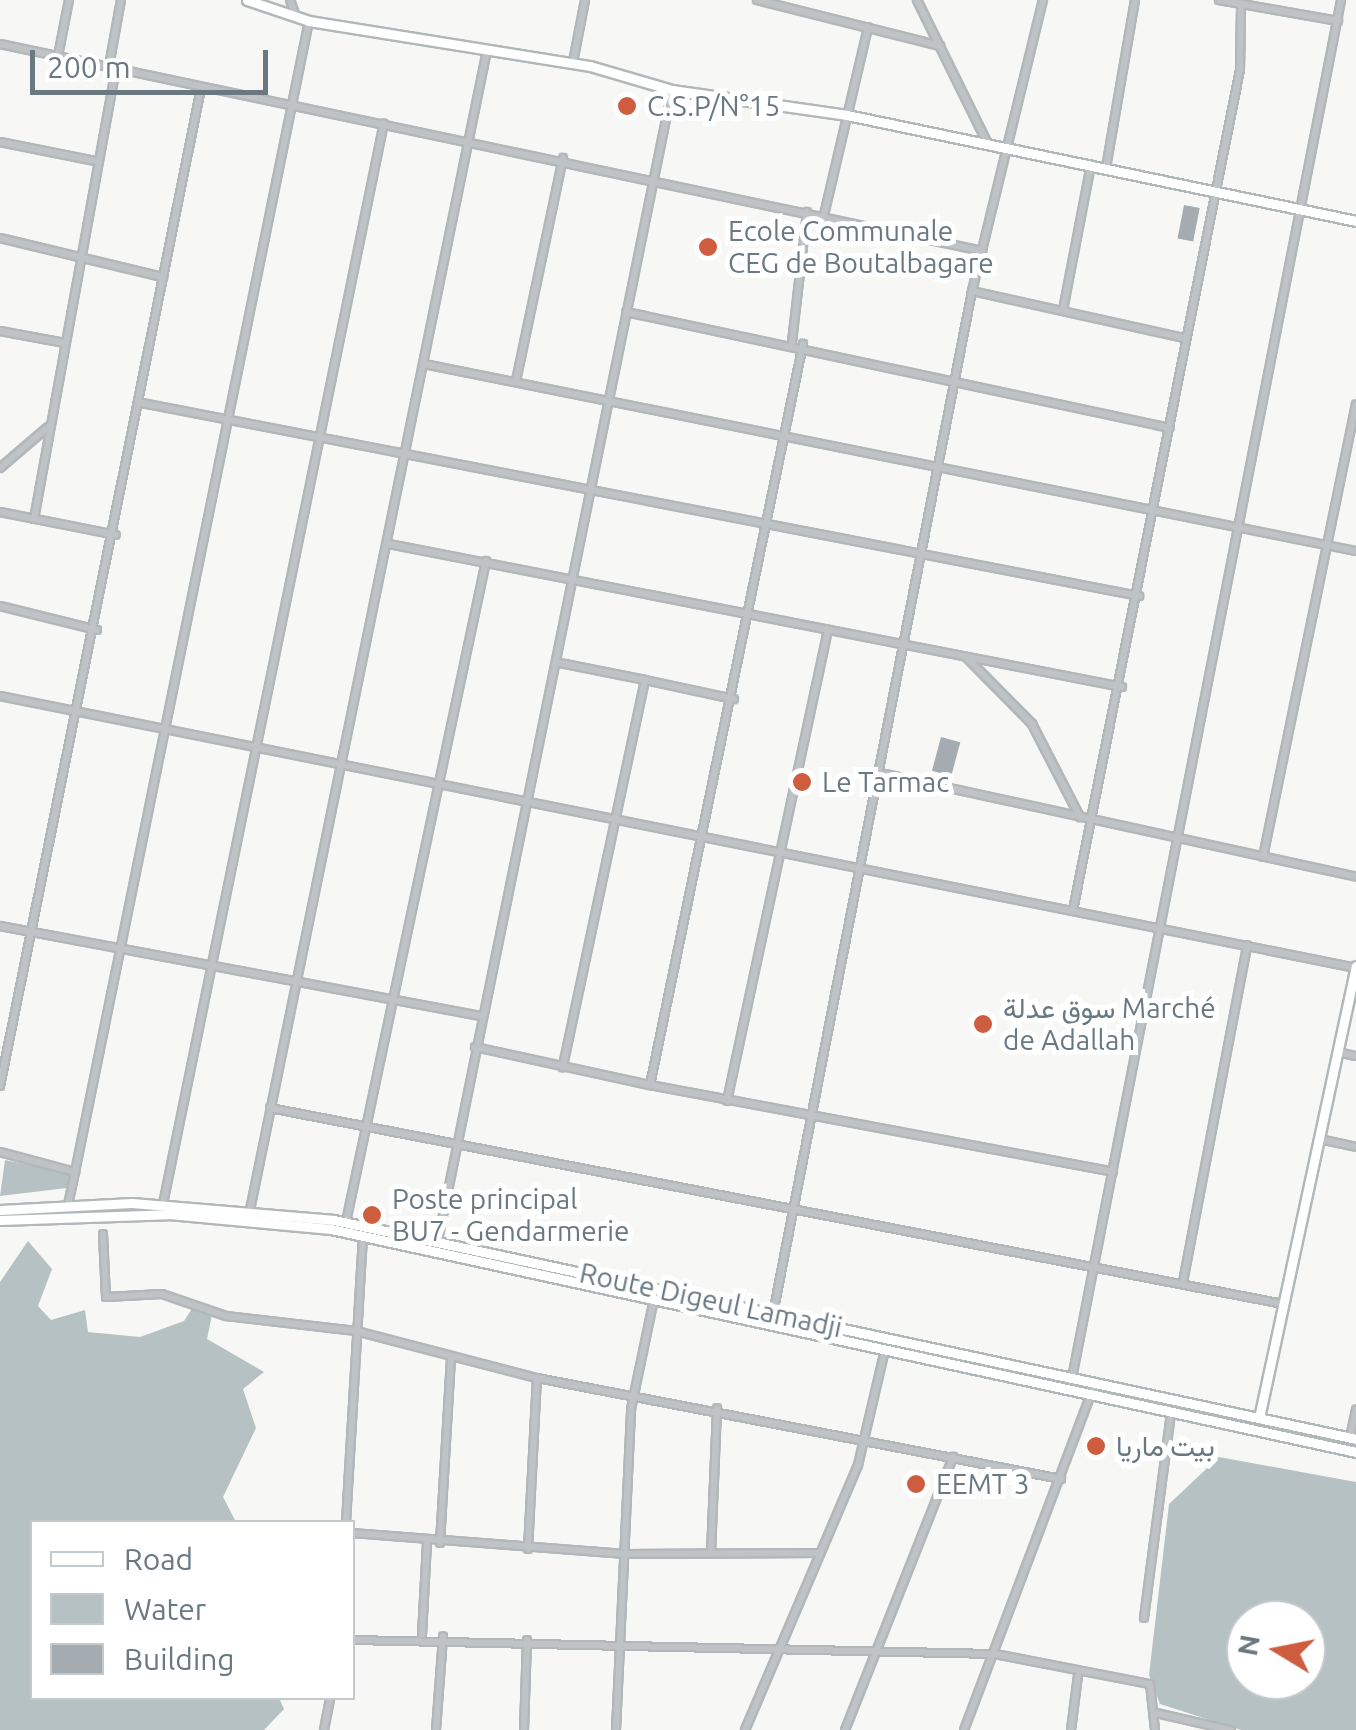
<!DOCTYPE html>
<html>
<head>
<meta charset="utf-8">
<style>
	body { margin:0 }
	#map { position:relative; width:1356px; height:1730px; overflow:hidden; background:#f7f7f5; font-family:Ubuntu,Vazirmatn,sans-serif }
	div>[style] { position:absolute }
	.water>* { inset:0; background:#b6c1c4 }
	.building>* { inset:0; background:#a5acb1; transform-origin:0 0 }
	.roads { filter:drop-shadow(2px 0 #b2b7ba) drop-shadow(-2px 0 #b2b7ba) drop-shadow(0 2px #b2b7ba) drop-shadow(0 -2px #b2b7ba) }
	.street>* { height:6px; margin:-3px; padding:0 3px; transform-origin:3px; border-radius:3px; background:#bfc3c6 }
	.secondary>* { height:9px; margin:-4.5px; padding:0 4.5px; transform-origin:4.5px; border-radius:4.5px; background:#fff }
	.dots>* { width:28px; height:28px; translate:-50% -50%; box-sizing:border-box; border:5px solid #fff; border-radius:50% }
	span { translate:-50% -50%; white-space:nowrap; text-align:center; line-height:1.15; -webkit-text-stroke:10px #fff; paint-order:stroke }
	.poi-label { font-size:28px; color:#6a7882 }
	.left { translate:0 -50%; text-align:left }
	.street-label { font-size:28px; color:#6a7882 }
	.legend { position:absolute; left:30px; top:1520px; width:325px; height:180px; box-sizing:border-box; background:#fff; border:2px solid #c3c9cd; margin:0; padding:12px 18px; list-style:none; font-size:30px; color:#6a7882 }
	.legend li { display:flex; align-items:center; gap:20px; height:50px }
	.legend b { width:50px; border:2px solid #c3c9cd }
	.north { position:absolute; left:1226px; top:1600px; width:100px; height:100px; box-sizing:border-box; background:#fff; border:2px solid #c3c9cd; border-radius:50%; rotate:280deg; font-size:28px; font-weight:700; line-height:40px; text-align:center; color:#6a7882 }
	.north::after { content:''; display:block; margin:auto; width:35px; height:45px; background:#ce5c3e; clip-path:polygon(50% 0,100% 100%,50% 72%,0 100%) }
	.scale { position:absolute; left:30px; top:50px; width:238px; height:45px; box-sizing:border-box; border:5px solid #6a7882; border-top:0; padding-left:12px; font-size:30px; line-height:35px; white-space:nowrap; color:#6a7882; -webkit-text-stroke:8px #fff; paint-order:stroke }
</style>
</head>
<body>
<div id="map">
	<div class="water">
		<div style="clip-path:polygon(5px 1160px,70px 1173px,71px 1180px,67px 1188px,0 1196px)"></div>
		<div style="clip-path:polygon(28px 1241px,52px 1269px,38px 1306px,51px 1320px,85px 1310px,88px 1332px,140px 1337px,184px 1321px,193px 1307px,212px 1315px,207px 1339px,264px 1372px,243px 1389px,256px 1428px,223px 1497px,236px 1522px,32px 1522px,32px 1698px,279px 1698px,284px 1709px,264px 1730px,0 1730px,0 1282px)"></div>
		<div style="clip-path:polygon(evenodd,1219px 1457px,1356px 1482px,1356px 1730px,1241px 1730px,1160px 1704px,1149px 1675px,1169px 1504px,1219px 1457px,1246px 1620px,1306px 1620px,1306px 1680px,1246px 1680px,1246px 1620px)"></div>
	</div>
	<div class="building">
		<div style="left:1184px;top:205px;width:16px;height:34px;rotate:11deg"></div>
		<div style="left:941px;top:737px;width:20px;height:35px;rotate:15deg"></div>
	</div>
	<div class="roads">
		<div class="street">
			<div style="left:290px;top:0;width:12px;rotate:70deg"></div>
			<div style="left:757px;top:0;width:189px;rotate:14.1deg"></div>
			<div style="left:917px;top:0;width:161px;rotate:63.8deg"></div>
			<div style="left:1219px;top:0;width:121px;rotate:10deg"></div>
			<div style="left:0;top:44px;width:1004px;rotate:11.9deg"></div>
			<div style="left:58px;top:56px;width:57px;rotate:-78.9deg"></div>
			<div style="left:573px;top:62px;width:63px;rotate:-79deg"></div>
			<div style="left:109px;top:66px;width:67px;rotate:-79.7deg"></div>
			<div style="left:0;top:142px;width:97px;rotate:11.3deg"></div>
			<div style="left:1106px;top:168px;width:170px;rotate:-80.2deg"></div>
			<div style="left:824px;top:215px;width:193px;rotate:-76.8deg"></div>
			<div style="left:0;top:238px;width:168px;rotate:13.5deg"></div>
			<div style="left:972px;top:291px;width:217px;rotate:12.5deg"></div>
			<div style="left:1063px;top:310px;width:148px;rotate:-79.1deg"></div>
			<div style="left:626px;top:312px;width:556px;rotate:12.04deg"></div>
			<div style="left:0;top:331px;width:66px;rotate:10.5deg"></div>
			<div style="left:792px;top:342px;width:131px;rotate:-83.4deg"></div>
			<div style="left:424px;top:364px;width:951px;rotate:11.35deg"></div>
			<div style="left:516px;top:381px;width:228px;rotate:-78.1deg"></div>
			<div style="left:142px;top:403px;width:1016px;rotate:10.96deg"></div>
			<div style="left:0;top:468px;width:63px;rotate:-40.5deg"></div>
			<div style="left:0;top:512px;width:118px;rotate:11.2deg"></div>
			<div style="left:34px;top:519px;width:459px;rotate:-79.7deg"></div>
			<div style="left:389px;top:544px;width:747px;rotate:11.04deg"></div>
			<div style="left:0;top:606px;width:100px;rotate:13.9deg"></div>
			<div style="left:967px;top:658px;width:93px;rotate:45.4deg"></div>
			<div style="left:1032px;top:724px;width:105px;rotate:62.7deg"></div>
			<div style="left:560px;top:663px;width:87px;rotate:11.3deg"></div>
			<div style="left:645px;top:680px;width:396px;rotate:102deg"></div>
			<div style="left:645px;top:680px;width:91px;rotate:12.1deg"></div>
			<div style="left:0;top:696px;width:1383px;rotate:11.34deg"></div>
			<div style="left:885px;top:774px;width:482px;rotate:12.3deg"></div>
			<div style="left:1263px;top:857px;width:462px;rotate:-78.4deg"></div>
			<div style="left:1073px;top:910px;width:856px;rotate:-78.76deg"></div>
			<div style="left:1240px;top:70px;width:64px;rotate:-89.1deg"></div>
			<div style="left:0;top:926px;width:490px;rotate:10.6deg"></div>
			<div style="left:475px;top:1047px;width:179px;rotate:12.3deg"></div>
			<div style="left:650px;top:1085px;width:757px;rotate:-78.33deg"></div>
			<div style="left:1338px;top:1052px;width:18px;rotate:13deg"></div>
			<div style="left:650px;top:1085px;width:471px;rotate:10.6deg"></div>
			<div style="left:0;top:1086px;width:1013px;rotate:-78.61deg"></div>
			<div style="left:727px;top:1101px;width:482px;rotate:-77.9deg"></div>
			<div style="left:270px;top:1108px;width:1032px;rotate:10.95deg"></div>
			<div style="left:1319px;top:1139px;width:38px;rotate:12deg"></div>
			<div style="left:0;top:1152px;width:78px;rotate:14.9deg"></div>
			<div style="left:75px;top:1172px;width:33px;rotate:102deg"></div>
			<div style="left:75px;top:1172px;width:1175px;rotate:-78.51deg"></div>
			<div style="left:163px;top:1204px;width:1103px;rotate:-78.45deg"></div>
			<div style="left:250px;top:1210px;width:1184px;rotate:-78.45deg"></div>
			<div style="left:346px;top:1222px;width:676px;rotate:-78.04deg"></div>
			<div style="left:103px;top:1234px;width:63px;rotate:87.3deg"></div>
			<div style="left:106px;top:1297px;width:56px;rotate:-3.1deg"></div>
			<div style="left:162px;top:1294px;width:68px;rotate:19deg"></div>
			<div style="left:226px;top:1316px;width:131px;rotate:6.6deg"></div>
			<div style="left:356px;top:1331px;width:187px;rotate:14.6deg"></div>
			<div style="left:537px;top:1378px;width:534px;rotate:10.91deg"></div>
			<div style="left:437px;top:1245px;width:1179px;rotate:-78.5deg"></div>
			<div style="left:1183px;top:1282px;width:343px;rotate:-79.2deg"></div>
			<div style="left:773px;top:1314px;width:1042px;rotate:-78.99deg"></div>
			<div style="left:972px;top:291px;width:300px;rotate:-76.3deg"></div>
			<div style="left:1072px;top:1378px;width:1404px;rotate:-78.95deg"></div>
			<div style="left:1350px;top:1438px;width:29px;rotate:-78deg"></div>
			<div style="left:346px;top:1522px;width:287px;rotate:-86.6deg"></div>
			<div style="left:352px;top:1533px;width:274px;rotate:4.4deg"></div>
			<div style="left:625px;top:1554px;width:195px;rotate:-0.3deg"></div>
			<div style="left:440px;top:1543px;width:183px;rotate:-86.6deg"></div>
			<div style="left:528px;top:1549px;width:171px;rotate:-87deg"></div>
			<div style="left:711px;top:1553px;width:145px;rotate:-87.6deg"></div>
			<div style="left:1144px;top:1618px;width:208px;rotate:-82.5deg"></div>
			<div style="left:422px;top:1635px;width:93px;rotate:-86.9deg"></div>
			<div style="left:352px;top:1640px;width:643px;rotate:1.25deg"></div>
			<div style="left:995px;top:1654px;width:158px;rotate:11deg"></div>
			<div style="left:1150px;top:1684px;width:46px;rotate:83.8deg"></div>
			<div style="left:1156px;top:1713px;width:77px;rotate:12.8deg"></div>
			<div style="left:324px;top:1730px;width:33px;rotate:-79deg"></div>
			<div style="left:436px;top:1730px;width:94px;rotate:-85.7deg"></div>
			<div style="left:524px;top:1730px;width:90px;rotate:-88.1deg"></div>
			<div style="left:616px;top:1730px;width:321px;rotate:-87.3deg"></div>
			<div style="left:631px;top:1409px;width:112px;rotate:-78.2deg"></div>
			<div style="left:745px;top:1730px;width:288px;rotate:-66.9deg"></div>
			<div style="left:858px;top:1465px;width:118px;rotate:-76.8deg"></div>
			<div style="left:845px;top:1730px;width:294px;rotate:-68.4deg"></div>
			<div style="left:964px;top:1730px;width:371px;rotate:-69.3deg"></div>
			<div style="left:1071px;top:1730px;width:55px;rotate:-82.7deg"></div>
		</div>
		<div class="secondary">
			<div style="left:247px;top:0;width:65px;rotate:18.7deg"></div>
			<div style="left:309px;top:21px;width:285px;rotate:9.1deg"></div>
			<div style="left:590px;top:66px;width:85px;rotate:16.3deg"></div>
			<div style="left:672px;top:90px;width:177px;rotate:8.1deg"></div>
			<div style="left:847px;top:115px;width:520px;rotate:11.76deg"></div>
			<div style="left:0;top:1210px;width:132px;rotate:-3deg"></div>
			<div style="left:132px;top:1203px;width:203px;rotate:4.8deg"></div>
			<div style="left:334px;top:1220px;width:1045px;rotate:12.09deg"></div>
			<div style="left:0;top:1220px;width:168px;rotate:-2deg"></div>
			<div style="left:168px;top:1214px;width:164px;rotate:5.3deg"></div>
			<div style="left:331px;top:1229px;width:1049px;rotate:12.27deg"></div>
			<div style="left:1259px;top:1418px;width:462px;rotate:-77.9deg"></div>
		</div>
	</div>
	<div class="dots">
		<div style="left:627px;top:106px;background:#ce5c3e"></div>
		<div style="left:708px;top:247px;background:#ce5c3e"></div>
		<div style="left:802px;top:782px;background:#ce5c3e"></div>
		<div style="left:983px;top:1024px;background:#ce5c3e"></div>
		<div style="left:372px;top:1215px;background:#ce5c3e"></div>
		<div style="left:1096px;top:1446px;background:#ce5c3e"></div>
		<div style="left:916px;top:1484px;background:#ce5c3e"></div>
	</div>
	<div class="poi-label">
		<span class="left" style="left:647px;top:106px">C.S.P/N°15</span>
		<span class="left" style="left:728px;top:247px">Ecole Communale<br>CEG de Boutalbagare</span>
		<span class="left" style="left:822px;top:782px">Le Tarmac</span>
		<span class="left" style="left:1003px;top:1024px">سوق عدلة Marché<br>de Adallah</span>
		<span class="left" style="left:392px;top:1215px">Poste principal<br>BU7 - Gendarmerie</span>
		<span class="left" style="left:1116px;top:1446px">بيت ماريا</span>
		<span class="left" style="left:936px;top:1484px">EEMT 3</span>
	</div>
	<div class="street-label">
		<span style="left:711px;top:1300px;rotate:12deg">Route Digeul Lamadji</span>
	</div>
	<ul class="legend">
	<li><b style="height:12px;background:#fff"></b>Road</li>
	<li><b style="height:28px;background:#b6c1c4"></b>Water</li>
	<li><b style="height:28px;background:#a5acb1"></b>Building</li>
	</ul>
	<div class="north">N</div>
	<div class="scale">200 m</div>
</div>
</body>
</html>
